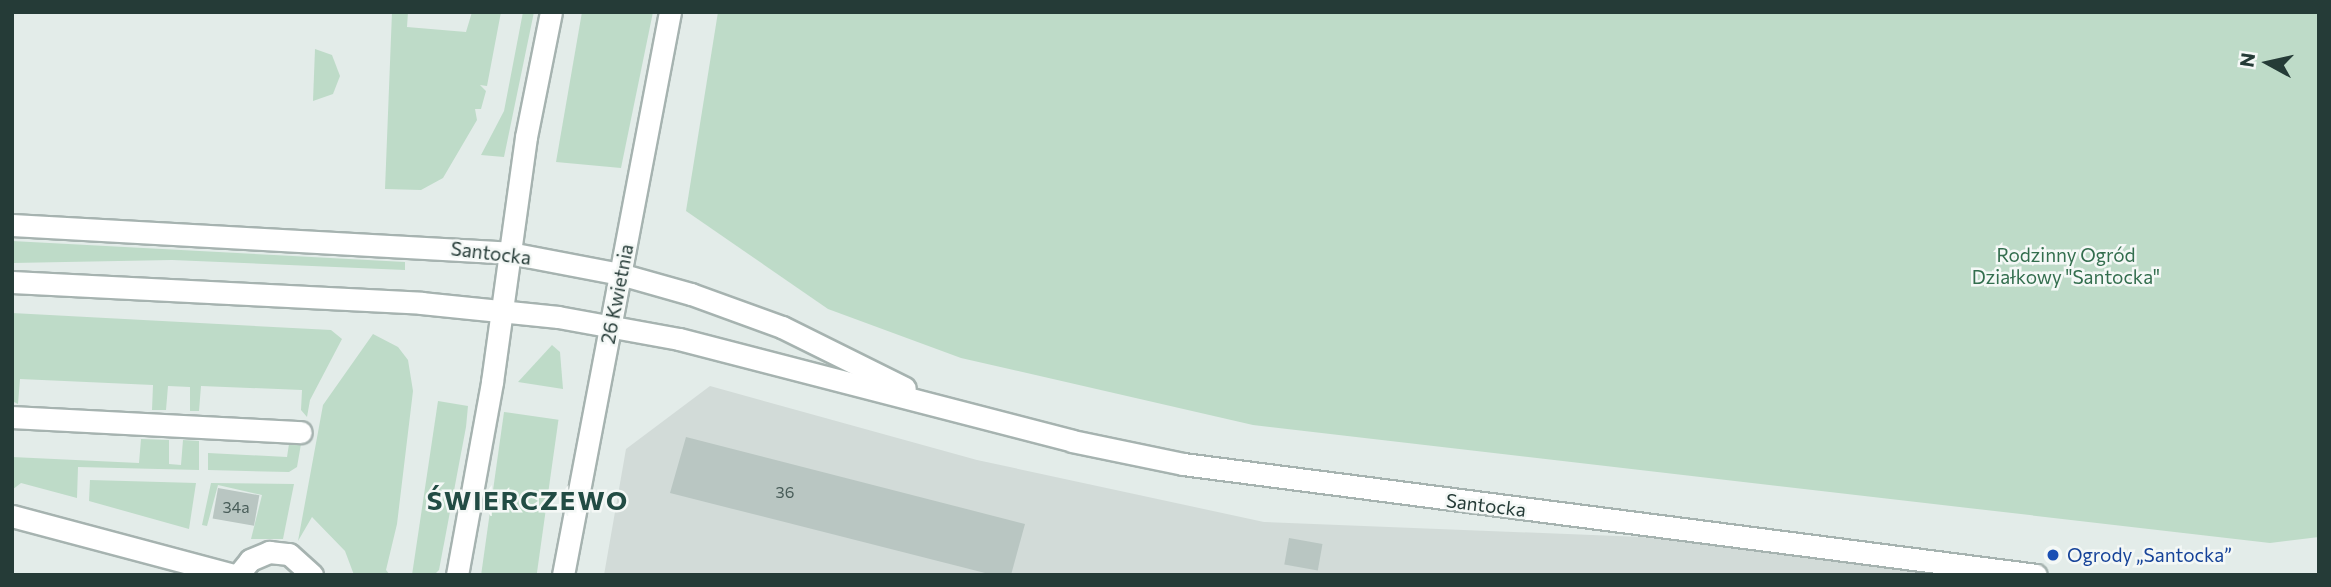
<!DOCTYPE html>
<html>
<head>
<meta charset="utf-8">
<style>
	body { margin:0 }
	#map { position:relative; width:2331px; height:587px; overflow:hidden; background:#e3ece9; font-family:Commissioner,sans-serif }
	div>[style] { position:absolute }
	.built>* { inset:0; background:#d2dbd8 }
	.green>* { inset:0; background:#bedbc8; transform-origin:0 0 }
	.building>* { inset:0; background:#b9c6c2; transform-origin:0 0 }
	.roads { filter:drop-shadow(2px 0 #a6b3b0) drop-shadow(-2px 0 #a6b3b0) drop-shadow(0 2px #a6b3b0) drop-shadow(0 -2px #a6b3b0) }
	.minor>* { height:21px; margin:-10.5px; padding:0 10.5px; transform-origin:10.5px; border-radius:10.5px; background:#fff }
	.dots>* { width:19px; height:19px; translate:-50% -50%; box-sizing:border-box; border:4px solid #f4f8f6; border-radius:50% }
	span { translate:-50% -50%; white-space:nowrap; text-align:center; line-height:1.15; -webkit-text-stroke:5px #f4f8f6; paint-order:stroke }
	.number-label { font-size:16px; color:#4a5e5a }
	.number-label span { -webkit-text-stroke-width:0 }
	.street-label { font-size:19px; color:#253b37 }
	.park-label { font-size:19px; color:#336e4e }
	.transit-label { font-size:19px; color:#164399 }
	.left { translate:0 -50%; text-align:left }
	.district-label { font-size:26px; color:#224c44; font-weight:700; letter-spacing:2px }
	.frame { position:absolute; inset:0; border:14px solid #253b37; pointer-events:none }
	.north { position:absolute; left:2233px; top:28px; width:70px; height:70px; -webkit-text-stroke:5px #f4f8f6; paint-order:stroke; rotate:278deg; font-size:19px; font-weight:700; line-height:28px; text-align:center; color:#253b37 }
	.north::after { content:''; display:block; margin:auto; width:24px; height:32px; background:#253b37; clip-path:polygon(50% 0,100% 100%,50% 72%,0 100%) }
</style>
</head>
<body>
<div id="map">
	<div class="built">
		<div style="clip-path:polygon(710px 386px,977px 460px,1264px 522px,1642px 537px,1955px 575px,604px 575px,626px 449px)"></div>
	</div>
	<div class="green">
		<div style="clip-path:polygon(392px 12px,408px 12px,407px 27px,466px 32px,472px 12px,501px 12px,487px 86px,480px 85px,486px 91px,481px 109px,475px 109px,477px 120px,443px 178px,421px 190px,385px 189px)"></div>
		<div style="clip-path:polygon(523px 12px,534px 12px,504px 157px,481px 155px,504px 111px)"></div>
		<div style="clip-path:polygon(582px 12px,653px 12px,621px 168px,556px 162px)"></div>
		<div style="clip-path:polygon(718px 12px,2319px 12px,2319px 537px,2270px 543px,1253px 425px,961px 358px,828px 309px,686px 211px)"></div>
		<div style="clip-path:polygon(315px 49px,332px 55px,340px 76px,333px 94px,313px 101px)"></div>
		<div style="clip-path:polygon(12px 241px,405px 262px,405px 270px,172px 260px,12px 263px)"></div>
		<div style="clip-path:polygon(12px 313px,331px 330px,342px 339px,310px 400px,307px 417px,301px 410px,302px 390px,201px 386px,199px 411px,190px 411px,190px 387px,168px 386px,166px 410px,152px 410px,153px 385px,20px 379px,18px 404px,12px 401px)"></div>
		<div style="clip-path:polygon(373px 334px,398px 347px,408px 360px,413px 391px,397px 524px,386px 570px,390px 575px,354px 575px,345px 551px,312px 517px,298px 541px,323px 405px)"></div>
		<div style="clip-path:polygon(552px 345px,560px 352px,563px 389px,518px 382px)"></div>
		<div style="clip-path:polygon(438px 401px,468px 406px,466px 427px,439px 570px,434px 575px,412px 575px)"></div>
		<div style="left:504px;top:412px;width:55px;height:166px;rotate:8deg"></div>
		<div style="clip-path:polygon(141px 439px,169px 440px,169px 464px,181px 465px,183px 440px,199px 441px,199px 470px,78px 467px,77px 498px,21px 483px,12px 490px,12px 457px,139px 463px)"></div>
		<div style="clip-path:polygon(289px 444px,301px 444px,297px 467px,289px 472px,208px 470px,208px 453px,287px 457px)"></div>
		<div style="clip-path:polygon(90px 480px,196px 483px,189px 529px,89px 501px)"></div>
		<div style="clip-path:polygon(211px 483px,294px 484px,283px 539px,251px 539px,262px 495px,218px 485px,207px 526px,202px 525px)"></div>
	</div>
	<div class="building">
		<div style="clip-path:polygon(686px 437px,1025px 524px,1011px 575px,993px 575px,670px 493px)"></div>
		<div style="left:218px;top:488px;width:42px;height:31px;rotate:10deg"></div>
		<div style="left:1289px;top:538px;width:34px;height:27px;rotate:10deg"></div>
	</div>
	<div class="roads">
		<div class="minor">
			<div style="left:12px;top:225px;width:499px;rotate:3.2deg"></div>
			<div style="left:510px;top:253px;width:112px;rotate:10.8deg"></div>
			<div style="left:620px;top:274px;width:74px;rotate:15.7deg"></div>
			<div style="left:691px;top:294px;width:97px;rotate:19.9deg"></div>
			<div style="left:782px;top:327px;width:137px;rotate:26.4deg"></div>
			<div style="left:12px;top:282px;width:410px;rotate:2.9deg"></div>
			<div style="left:421px;top:303px;width:138px;rotate:5.8deg"></div>
			<div style="left:558px;top:317px;width:123px;rotate:10.3deg"></div>
			<div style="left:679px;top:339px;width:406px;rotate:14.5deg"></div>
			<div style="left:1072px;top:441px;width:113px;rotate:11.7deg"></div>
			<div style="left:1183px;top:464px;width:860px;rotate:7.41deg"></div>
			<div style="left:12px;top:417px;width:289px;rotate:3deg"></div>
			<div style="left:12px;top:516px;width:230px;rotate:14.9deg"></div>
			<div style="left:238px;top:575px;width:19px;rotate:-51deg"></div>
			<div style="left:250px;top:560px;width:21px;rotate:-23deg"></div>
			<div style="left:269px;top:552px;width:20px;rotate:6deg"></div>
			<div style="left:289px;top:554px;width:31px;rotate:42deg"></div>
			<div style="left:457px;top:575px;width:196px;rotate:-79.7deg"></div>
			<div style="left:492px;top:382px;width:247px;rotate:-82.1deg"></div>
			<div style="left:526px;top:137px;width:127px;rotate:-78.7deg"></div>
			<div style="left:563px;top:575px;width:573px;rotate:-79.24deg"></div>
		</div>
	</div>
	<div class="dots">
		<div style="left:2053px;top:555px;background:#1a4fb4"></div>
	</div>
	<div class="number-label">
		<span style="left:785px;top:492px">36</span>
		<span style="left:236px;top:507px">34a</span>
	</div>
	<div class="street-label">
		<span style="left:491px;top:253px;rotate:7deg">Santocka</span>
		<span style="left:617px;top:294px;rotate:-79deg">26 Kwietnia</span>
		<span style="left:1486px;top:505px;rotate:7deg">Santocka</span>
	</div>
	<div class="park-label">
		<span style="left:2066px;top:266px">Rodzinny Ogród<br>Działkowy "Santocka"</span>
	</div>
	<div class="transit-label">
		<span class="left" style="left:2067px;top:555px">Ogrody „Santocka”</span>
	</div>
	<div class="district-label">
		<span style="left:528px;top:500px">ŚWIERCZEWO</span>
	</div>
	<div class="frame"></div>
	<div class="north">N</div>
</div>
</body>
</html>
